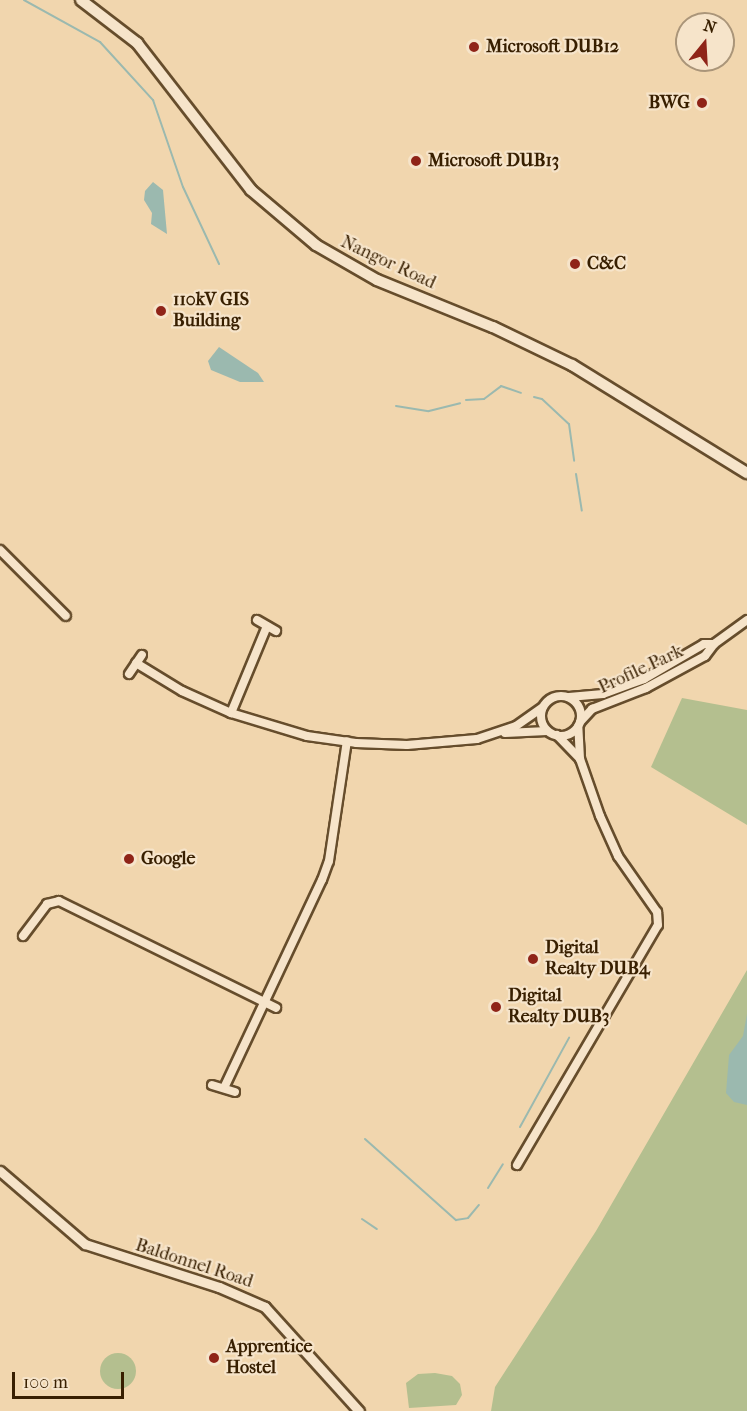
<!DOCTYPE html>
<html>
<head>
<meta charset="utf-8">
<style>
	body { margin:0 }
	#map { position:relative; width:747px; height:1411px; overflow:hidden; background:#f1d6ae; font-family:"IM FELL French Canon",serif }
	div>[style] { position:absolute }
	.green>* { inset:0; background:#b4bf8f }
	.round { border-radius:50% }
	.water>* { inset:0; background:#9bb9af }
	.stream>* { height:2px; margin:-1px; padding:0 1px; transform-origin:1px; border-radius:1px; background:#9bb9af }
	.roads { filter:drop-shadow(2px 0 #664d2c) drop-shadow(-2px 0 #664d2c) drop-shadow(0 2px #664d2c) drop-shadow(0 -2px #664d2c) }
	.minor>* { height:8px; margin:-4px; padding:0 4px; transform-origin:4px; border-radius:4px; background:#f6e4ca }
	.minor>.ring { margin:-4px; padding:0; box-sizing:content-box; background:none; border:8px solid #f6e4ca; border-radius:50% }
	.tertiary>* { height:9px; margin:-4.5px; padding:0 4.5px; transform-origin:4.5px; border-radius:4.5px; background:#f6e4ca }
	.secondary>* { height:10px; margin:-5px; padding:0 5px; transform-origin:5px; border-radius:5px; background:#f6e4ca }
	.dots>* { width:16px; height:16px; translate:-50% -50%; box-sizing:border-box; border:3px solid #f6e4ca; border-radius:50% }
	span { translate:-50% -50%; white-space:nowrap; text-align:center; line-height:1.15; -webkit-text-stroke:4.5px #f6e4ca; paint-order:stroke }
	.poi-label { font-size:18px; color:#381f00; font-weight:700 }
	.left { translate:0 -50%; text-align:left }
	.right { translate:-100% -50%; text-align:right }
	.street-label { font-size:18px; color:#381f00 }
	.north { position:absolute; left:675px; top:12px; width:60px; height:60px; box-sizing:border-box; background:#f6e4ca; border:2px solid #aa9579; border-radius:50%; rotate:18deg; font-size:16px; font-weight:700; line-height:24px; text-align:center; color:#381f00 }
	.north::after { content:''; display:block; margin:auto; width:21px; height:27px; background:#8f2418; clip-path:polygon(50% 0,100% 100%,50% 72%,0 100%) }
	.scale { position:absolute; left:12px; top:1372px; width:112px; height:27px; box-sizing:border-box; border:3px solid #381f00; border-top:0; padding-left:8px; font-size:18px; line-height:21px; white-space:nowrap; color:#381f00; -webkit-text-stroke:4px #f6e4ca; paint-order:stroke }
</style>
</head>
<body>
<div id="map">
	<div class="green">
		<div style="clip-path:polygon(682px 698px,747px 710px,747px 825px,651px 767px)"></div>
		<div style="clip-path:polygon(747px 970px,747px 1411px,491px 1411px,495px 1387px,596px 1231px)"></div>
		<div class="round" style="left:100px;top:1353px;width:36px;height:36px"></div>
		<div style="clip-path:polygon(435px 1373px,452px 1376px,460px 1384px,462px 1395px,456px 1405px,409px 1408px,406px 1383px,418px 1374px)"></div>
	</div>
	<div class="water">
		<div style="clip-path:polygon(153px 182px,163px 190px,167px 234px,151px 224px,152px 213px,144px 200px,145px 191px)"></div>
		<div style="clip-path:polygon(219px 347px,258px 373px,264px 382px,240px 382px,211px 370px,208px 361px)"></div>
		<div style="clip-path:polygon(747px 1014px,747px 1105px,734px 1102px,726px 1093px,729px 1055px,743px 1036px)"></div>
	</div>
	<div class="stream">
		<div style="left:24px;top:0;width:87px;rotate:28.9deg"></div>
		<div style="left:100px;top:42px;width:79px;rotate:47.6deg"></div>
		<div style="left:153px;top:100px;width:92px;rotate:71deg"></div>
		<div style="left:183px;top:187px;width:85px;rotate:64.9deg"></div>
		<div style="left:534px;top:397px;width:8px;rotate:14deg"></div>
		<div style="left:542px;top:399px;width:37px;rotate:43deg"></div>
		<div style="left:569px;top:424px;width:37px;rotate:82deg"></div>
		<div style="left:466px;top:400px;width:18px;rotate:-3deg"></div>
		<div style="left:484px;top:399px;width:21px;rotate:-37deg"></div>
		<div style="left:501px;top:386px;width:21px;rotate:19deg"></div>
		<div style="left:396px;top:406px;width:33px;rotate:9deg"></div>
		<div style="left:429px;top:411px;width:32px;rotate:-14deg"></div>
		<div style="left:576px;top:474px;width:37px;rotate:81deg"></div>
		<div style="left:520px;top:1127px;width:102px;rotate:-61.2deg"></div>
		<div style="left:365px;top:1139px;width:122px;rotate:41.7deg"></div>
		<div style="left:456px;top:1220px;width:12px;rotate:-9deg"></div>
		<div style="left:468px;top:1218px;width:17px;rotate:-50deg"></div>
		<div style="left:488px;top:1188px;width:28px;rotate:-58deg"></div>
		<div style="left:362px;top:1219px;width:18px;rotate:34deg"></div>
	</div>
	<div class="roads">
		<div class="minor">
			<div style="left:0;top:550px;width:93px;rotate:45deg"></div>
			<div style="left:257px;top:620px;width:22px;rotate:30deg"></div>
			<div style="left:136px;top:663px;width:54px;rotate:31.3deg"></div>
			<div style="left:182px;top:691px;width:54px;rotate:24.2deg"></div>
			<div style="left:231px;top:713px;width:79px;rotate:16.8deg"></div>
			<div style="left:307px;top:736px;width:49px;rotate:8.1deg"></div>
			<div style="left:356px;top:743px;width:51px;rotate:2.2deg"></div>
			<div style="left:407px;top:745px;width:70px;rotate:-4.9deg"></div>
			<div style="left:477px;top:739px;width:41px;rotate:-18.4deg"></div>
			<div style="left:516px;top:726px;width:32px;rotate:-35deg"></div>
			<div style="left:129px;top:674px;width:23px;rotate:-56deg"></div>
			<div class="ring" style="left:541px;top:696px;width:32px;height:32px"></div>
			<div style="left:569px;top:697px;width:34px;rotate:-5deg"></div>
			<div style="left:603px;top:694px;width:44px;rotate:-20.1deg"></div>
			<div style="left:644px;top:679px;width:69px;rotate:-30.3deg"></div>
			<div style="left:704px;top:644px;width:10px"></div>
			<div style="left:231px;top:713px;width:94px;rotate:-67.5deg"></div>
			<div style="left:580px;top:722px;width:18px;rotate:-47deg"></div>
			<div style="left:592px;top:709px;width:58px;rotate:-21.3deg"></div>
			<div style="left:646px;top:688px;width:67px;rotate:-28.5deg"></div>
			<div style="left:705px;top:656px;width:15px;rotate:-53deg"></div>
			<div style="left:714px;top:644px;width:41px;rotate:-36deg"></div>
			<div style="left:505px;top:733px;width:42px;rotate:-2.7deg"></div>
			<div style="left:557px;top:735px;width:33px;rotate:46deg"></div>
			<div style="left:23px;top:936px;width:40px;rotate:-53deg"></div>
			<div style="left:47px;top:904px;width:12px;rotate:-14deg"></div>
			<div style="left:59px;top:901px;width:242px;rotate:26.2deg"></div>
			<div style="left:212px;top:1085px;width:24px;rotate:17deg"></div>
			<div style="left:224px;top:1088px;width:230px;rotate:-64.8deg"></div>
			<div style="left:322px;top:880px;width:20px;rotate:-70deg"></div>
			<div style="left:329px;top:861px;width:121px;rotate:-81.5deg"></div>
			<div style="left:517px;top:1165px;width:278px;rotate:-59.6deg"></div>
			<div style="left:658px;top:925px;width:13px;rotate:-94deg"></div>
			<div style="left:657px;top:912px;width:68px;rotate:-124.9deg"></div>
			<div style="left:618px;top:856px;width:44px;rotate:-114.2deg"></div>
			<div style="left:600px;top:816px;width:60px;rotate:-109.3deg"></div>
			<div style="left:580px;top:759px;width:33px;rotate:-93deg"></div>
		</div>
		<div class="tertiary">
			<div style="left:0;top:1171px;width:112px;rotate:40.7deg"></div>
			<div style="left:85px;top:1244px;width:141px;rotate:17.8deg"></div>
			<div style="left:219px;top:1287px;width:50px;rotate:23.5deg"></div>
			<div style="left:265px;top:1307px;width:140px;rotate:47.9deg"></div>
		</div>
		<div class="secondary">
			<div style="left:81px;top:0;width:71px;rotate:37.5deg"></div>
			<div style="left:137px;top:43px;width:186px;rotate:52.2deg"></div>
			<div style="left:251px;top:190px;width:85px;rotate:40.2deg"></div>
			<div style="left:316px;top:245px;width:70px;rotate:29.8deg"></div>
			<div style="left:377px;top:280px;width:125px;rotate:22.1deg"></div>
			<div style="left:493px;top:327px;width:88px;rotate:25.7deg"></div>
			<div style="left:572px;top:365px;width:206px;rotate:31.7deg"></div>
		</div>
	</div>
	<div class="dots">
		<div style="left:474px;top:47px;background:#8f2418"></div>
		<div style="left:702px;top:103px;background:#8f2418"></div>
		<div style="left:416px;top:161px;background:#8f2418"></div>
		<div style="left:575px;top:264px;background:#8f2418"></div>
		<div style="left:161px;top:311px;background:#8f2418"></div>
		<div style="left:129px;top:859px;background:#8f2418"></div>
		<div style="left:533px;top:959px;background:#8f2418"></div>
		<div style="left:496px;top:1007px;background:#8f2418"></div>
		<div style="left:214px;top:1358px;background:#8f2418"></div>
	</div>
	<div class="poi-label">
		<span class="left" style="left:486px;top:47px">Microsoft DUB12</span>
		<span class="right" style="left:690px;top:103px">BWG</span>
		<span class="left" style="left:428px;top:161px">Microsoft DUB13</span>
		<span class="left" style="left:587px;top:264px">C&amp;C</span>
		<span class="left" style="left:173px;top:311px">110kV GIS<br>Building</span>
		<span class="left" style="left:141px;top:859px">Google</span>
		<span class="left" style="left:545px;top:959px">Digital<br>Realty DUB4</span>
		<span class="left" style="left:508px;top:1007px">Digital<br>Realty DUB3</span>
		<span class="left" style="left:226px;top:1358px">Apprentice<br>Hostel</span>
	</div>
	<div class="street-label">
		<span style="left:388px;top:263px;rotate:25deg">Nangor Road</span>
		<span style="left:641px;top:670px;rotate:-25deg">Profile Park</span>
		<span style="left:194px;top:1264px;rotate:18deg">Baldonnel Road</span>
	</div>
	<div class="north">N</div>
	<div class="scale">100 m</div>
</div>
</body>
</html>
